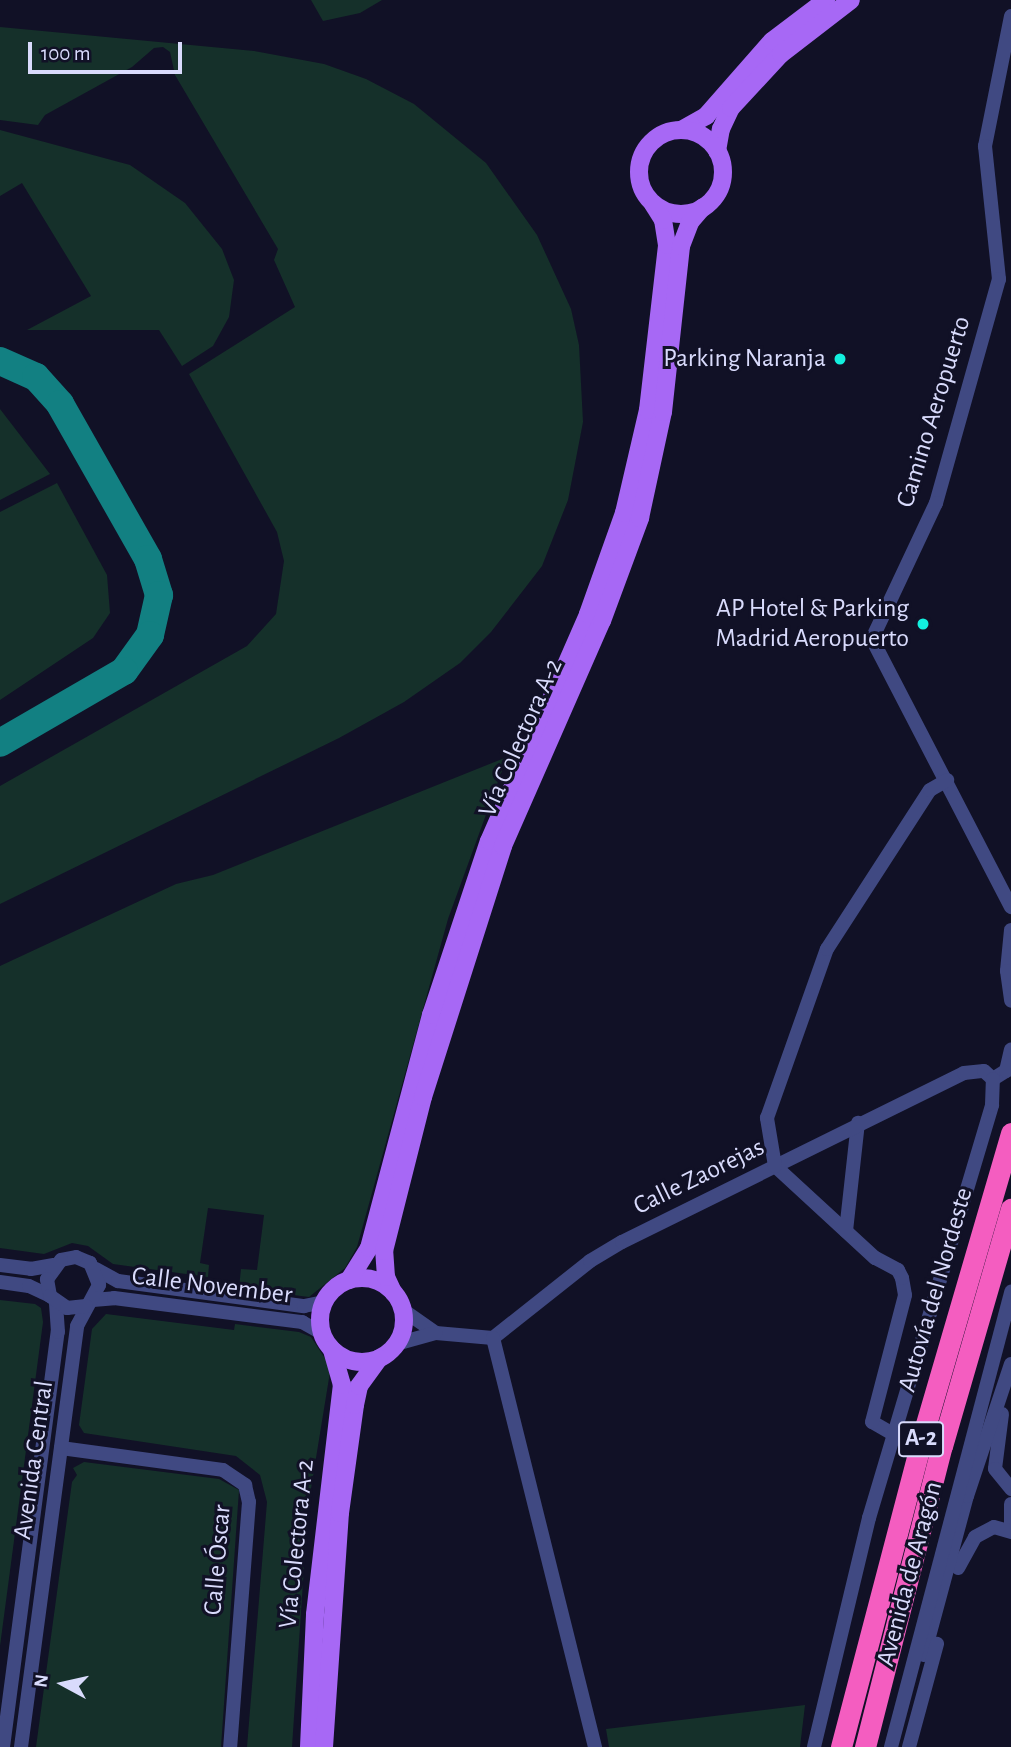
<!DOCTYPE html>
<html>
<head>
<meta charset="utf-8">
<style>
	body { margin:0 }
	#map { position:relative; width:1011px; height:1747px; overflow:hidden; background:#111126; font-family:"Alegreya Sans",sans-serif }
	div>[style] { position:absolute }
	.green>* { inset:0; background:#15302a }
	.taxiway>* { height:28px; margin:-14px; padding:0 14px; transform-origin:14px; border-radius:14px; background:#128082 }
	.minor>* { height:14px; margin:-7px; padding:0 7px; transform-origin:7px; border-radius:7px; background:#404982 }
	.major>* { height:18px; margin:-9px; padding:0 9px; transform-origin:9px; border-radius:9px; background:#a768f5 }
	.major>.ring { margin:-9px; padding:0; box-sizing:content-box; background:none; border:18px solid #a768f5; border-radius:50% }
	.highway>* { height:21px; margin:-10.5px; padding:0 10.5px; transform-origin:10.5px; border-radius:10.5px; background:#f45dc0 }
	.dots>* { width:19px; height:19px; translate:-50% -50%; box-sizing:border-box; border:4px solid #111126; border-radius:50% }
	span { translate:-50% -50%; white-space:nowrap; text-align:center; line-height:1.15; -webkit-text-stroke:6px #111126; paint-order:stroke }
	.shield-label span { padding:2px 5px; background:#111126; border:2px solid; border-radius:5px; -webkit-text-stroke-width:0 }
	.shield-label { font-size:24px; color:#d9dbfc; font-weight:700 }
	.poi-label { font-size:26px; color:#d9dbfc }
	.right { translate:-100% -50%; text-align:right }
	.street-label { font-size:26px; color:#d9dbfc }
	.north { position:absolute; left:28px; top:1649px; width:70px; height:70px; -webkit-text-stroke:5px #111126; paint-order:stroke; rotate:278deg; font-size:19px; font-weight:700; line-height:28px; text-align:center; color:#d9dbfc }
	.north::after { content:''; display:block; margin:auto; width:24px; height:32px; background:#d9dbfc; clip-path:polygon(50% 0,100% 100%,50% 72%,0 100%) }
	.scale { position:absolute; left:28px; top:42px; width:154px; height:32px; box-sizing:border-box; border:4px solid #d9dbfc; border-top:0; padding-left:9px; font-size:21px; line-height:24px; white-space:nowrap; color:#d9dbfc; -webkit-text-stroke:5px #111126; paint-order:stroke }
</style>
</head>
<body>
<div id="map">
	<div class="green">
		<div style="clip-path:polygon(311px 0,382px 0,360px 13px,323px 21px)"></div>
		<div style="clip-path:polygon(0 27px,254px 51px,324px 64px,366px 79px,414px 104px,486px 163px,537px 235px,571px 309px,579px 345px,583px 422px,568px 500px,542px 566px,491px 632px,460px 663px,404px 702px,339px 738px,0 904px,0 786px,247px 646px,276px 614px,284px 561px,277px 532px,189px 374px,295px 307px,274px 260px,278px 249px,175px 75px,170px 52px,163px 47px,154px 48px,132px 67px,45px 115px,38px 125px,0 120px)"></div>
		<div style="clip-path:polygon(0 130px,130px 165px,185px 203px,222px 249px,234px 280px,229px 317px,213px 346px,182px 366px,159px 330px,27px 330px,91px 296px,22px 183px,0 196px)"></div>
		<div style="clip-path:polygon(0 409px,50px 474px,0 500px)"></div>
		<div style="clip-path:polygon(57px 483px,107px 575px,110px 613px,93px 638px,0 700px,0 512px)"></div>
		<div style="clip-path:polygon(507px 757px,448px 919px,357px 1247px,345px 1268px,309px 1297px,239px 1288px,241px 1269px,257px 1270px,264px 1215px,208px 1208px,200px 1263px,209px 1265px,208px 1277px,113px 1264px,88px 1246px,72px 1243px,44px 1254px,0 1248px,0 966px,176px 884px,213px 875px)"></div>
		<div style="clip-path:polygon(0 1300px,35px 1304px,41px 1308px,43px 1322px,0 1646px)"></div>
		<div style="clip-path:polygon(106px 1314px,234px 1330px,235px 1324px,299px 1332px,311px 1337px,326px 1360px,330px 1372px,308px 1507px,292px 1747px,247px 1747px,267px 1502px,260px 1475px,236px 1456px,84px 1433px,79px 1425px,92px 1329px)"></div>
		<div style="clip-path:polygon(84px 1462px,219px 1479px,239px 1490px,221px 1747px,36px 1747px,72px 1482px,77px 1475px,73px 1468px)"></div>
		<div style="clip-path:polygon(805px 1705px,800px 1747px,609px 1747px,606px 1729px)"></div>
	</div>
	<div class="taxiway">
		<div style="left:0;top:361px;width:39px;rotate:24deg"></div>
		<div style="left:36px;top:377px;width:36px;rotate:48deg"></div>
		<div style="left:60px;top:404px;width:178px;rotate:60.4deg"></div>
		<div style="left:148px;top:559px;width:38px;rotate:73deg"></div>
		<div style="left:159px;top:595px;width:41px;rotate:102.7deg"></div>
		<div style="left:150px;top:635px;width:44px;rotate:125.8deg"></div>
		<div style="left:124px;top:671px;width:143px;rotate:149.9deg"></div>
	</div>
	<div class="minor">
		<div style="left:1011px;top:16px;width:133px;rotate:101.3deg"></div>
		<div style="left:985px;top:146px;width:134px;rotate:84deg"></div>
		<div style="left:999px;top:279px;width:233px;rotate:105.7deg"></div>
		<div style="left:936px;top:503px;width:150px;rotate:115.2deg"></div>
		<div style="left:872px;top:639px;width:302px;rotate:62.6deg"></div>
		<div style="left:1011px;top:930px;width:41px;rotate:95.6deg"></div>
		<div style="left:1007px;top:971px;width:30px;rotate:82deg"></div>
		<div style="left:993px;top:1079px;width:15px;rotate:-32deg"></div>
		<div style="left:1006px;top:1071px;width:22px;rotate:-77deg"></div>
		<div style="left:846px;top:1231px;width:109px;rotate:-83.7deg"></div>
		<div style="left:0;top:1265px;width:31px;rotate:7deg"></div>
		<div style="left:31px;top:1269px;width:23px;rotate:-10deg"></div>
		<div style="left:96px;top:1269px;width:25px;rotate:29deg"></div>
		<div style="left:118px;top:1281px;width:188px;rotate:7.7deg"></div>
		<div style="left:304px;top:1306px;width:20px;rotate:-11deg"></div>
		<div style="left:0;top:1282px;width:29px;rotate:8deg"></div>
		<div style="left:29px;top:1286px;width:23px;rotate:25deg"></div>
		<div style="left:93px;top:1300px;width:21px;rotate:-5deg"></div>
		<div style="left:114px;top:1298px;width:190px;rotate:7.3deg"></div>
		<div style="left:302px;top:1322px;width:23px;rotate:29deg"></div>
		<div style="left:403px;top:1310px;width:40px;rotate:34.9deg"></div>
		<div style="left:436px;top:1333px;width:57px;rotate:5deg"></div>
		<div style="left:493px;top:1338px;width:124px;rotate:-38.4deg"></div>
		<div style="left:590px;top:1261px;width:37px;rotate:-31deg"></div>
		<div style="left:622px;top:1242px;width:381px;rotate:-26.3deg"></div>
		<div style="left:964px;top:1073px;width:20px;rotate:-6deg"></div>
		<div style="left:984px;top:1071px;width:12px;rotate:42deg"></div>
		<div style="left:493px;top:1338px;width:422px;rotate:76deg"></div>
		<div style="left:396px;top:1344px;width:41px;rotate:-15.4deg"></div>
		<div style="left:1002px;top:1414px;width:55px;rotate:97.3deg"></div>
		<div style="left:995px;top:1469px;width:26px;rotate:51deg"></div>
		<div style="left:893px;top:1434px;width:24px;rotate:-150deg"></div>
		<div style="left:872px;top:1422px;width:131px;rotate:-75.4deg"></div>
		<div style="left:905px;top:1295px;width:17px;rotate:-100deg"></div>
		<div style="left:902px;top:1278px;width:9px;rotate:-117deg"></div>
		<div style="left:898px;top:1270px;width:26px;rotate:-152deg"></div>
		<div style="left:875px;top:1258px;width:136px;rotate:-137.4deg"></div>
		<div style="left:775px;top:1166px;width:49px;rotate:-99.5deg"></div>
		<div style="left:767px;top:1118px;width:179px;rotate:-70.5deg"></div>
		<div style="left:827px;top:949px;width:189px;rotate:-57.1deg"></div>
		<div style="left:930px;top:790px;width:20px;rotate:-30deg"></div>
		<div style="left:61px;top:1448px;width:163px;rotate:7.7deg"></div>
		<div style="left:223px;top:1470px;width:27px;rotate:34deg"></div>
		<div style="left:245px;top:1485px;width:17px;rotate:77deg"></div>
		<div style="left:249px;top:1502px;width:246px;rotate:94.4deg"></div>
		<div style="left:1011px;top:1504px;width:22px;rotate:90deg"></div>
		<div style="left:958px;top:1568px;width:35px;rotate:-61deg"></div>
		<div style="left:975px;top:1537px;width:21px;rotate:-28deg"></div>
		<div style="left:994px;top:1527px;width:18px;rotate:16deg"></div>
		<div style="left:924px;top:1655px;width:165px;rotate:-74.9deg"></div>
		<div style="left:967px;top:1496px;width:139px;rotate:-71.6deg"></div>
		<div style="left:3px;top:1747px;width:419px;rotate:-82.5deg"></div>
		<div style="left:58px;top:1332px;width:30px;rotate:-94deg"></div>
		<div style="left:21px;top:1747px;width:425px;rotate:-82.4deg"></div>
		<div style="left:77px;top:1326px;width:47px;rotate:-61.8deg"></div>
		<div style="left:99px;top:1285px;width:24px;rotate:-112deg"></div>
		<div style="left:90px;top:1263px;width:15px;rotate:-157deg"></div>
		<div style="left:76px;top:1257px;width:15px;rotate:169deg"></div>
		<div style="left:61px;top:1260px;width:24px;rotate:126deg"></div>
		<div style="left:47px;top:1279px;width:17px;rotate:80deg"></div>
		<div style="left:50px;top:1296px;width:21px;rotate:35deg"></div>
		<div style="left:67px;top:1308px;width:19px;rotate:-6deg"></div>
		<div style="left:814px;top:1747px;width:236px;rotate:-76.5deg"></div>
		<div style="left:869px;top:1518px;width:431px;rotate:-73.4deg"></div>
		<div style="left:992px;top:1105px;width:26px;rotate:-88deg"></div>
		<div style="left:891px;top:1747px;width:471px;rotate:-75.2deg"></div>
		<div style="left:909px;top:1747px;width:107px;rotate:-74.8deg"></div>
	</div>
	<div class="major">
		<div style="left:681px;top:130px;width:29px;rotate:-29deg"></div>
		<div style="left:706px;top:116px;width:100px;rotate:-48.7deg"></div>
		<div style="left:772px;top:41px;width:68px;rotate:-37.2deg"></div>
		<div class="ring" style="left:639px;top:130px;width:66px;height:66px"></div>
		<div style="left:717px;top:151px;width:22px;rotate:-80deg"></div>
		<div style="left:721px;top:129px;width:23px;rotate:-65deg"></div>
		<div style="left:731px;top:108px;width:74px;rotate:-47.2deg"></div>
		<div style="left:781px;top:54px;width:88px;rotate:-37.6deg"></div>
		<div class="ring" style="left:320px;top:1278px;width:66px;height:66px"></div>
		<div style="left:349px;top:1280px;width:38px;rotate:-58deg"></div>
		<div style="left:369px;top:1248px;width:241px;rotate:-75.1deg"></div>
		<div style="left:431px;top:1015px;width:183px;rotate:-71.6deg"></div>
		<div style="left:489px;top:841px;width:248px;rotate:-66.4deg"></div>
		<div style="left:588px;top:614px;width:107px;rotate:-70.4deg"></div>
		<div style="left:624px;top:513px;width:106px;rotate:-76.9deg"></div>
		<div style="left:648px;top:410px;width:166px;rotate:-83.4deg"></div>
		<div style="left:667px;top:245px;width:25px;rotate:-99deg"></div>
		<div style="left:663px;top:220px;width:19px;rotate:-122deg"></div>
		<div style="left:393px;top:1292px;width:17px;rotate:-115deg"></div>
		<div style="left:386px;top:1277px;width:26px;rotate:-94deg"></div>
		<div style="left:384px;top:1251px;width:159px;rotate:-75.8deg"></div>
		<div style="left:423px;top:1097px;width:263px;rotate:-72.3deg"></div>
		<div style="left:503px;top:846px;width:246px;rotate:-66.3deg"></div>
		<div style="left:602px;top:621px;width:110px;rotate:-69.7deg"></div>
		<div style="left:640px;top:518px;width:108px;rotate:-77.8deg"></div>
		<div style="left:663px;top:412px;width:167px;rotate:-83.8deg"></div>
		<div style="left:681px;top:246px;width:26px;rotate:-69deg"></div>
		<div style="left:690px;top:222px;width:20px;rotate:-49deg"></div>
		<div style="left:309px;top:1747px;width:133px;rotate:-87.4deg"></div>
		<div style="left:315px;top:1614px;width:231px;rotate:-83.3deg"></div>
		<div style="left:342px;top:1385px;width:37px;rotate:-106deg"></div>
		<div style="left:324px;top:1747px;width:235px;rotate:-86.1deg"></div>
		<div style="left:340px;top:1513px;width:109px;rotate:-82.1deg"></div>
		<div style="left:355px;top:1405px;width:19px;rotate:-78deg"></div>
		<div style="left:359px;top:1386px;width:34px;rotate:-54deg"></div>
	</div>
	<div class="highway">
		<div style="left:841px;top:1747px;width:316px;rotate:-75.3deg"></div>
		<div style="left:921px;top:1441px;width:321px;rotate:-73.7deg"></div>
		<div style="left:865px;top:1747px;width:311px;rotate:-75.7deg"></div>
		<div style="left:942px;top:1446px;width:247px;rotate:-73.8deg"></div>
	</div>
	<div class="dots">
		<div style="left:840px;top:359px;background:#13efde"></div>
		<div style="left:923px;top:624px;background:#13efde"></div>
	</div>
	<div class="shield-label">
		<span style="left:921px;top:1439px">A-2</span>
	</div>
	<div class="poi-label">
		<span class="right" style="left:826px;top:359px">Parking Naranja</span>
		<span class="right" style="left:909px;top:624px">AP Hotel &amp; Parking<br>Madrid Aeropuerto</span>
	</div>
	<div class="street-label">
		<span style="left:934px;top:412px;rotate:-73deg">Camino Aeropuerto</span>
		<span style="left:521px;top:738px;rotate:-66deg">Vía Colectora A-2</span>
		<span style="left:699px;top:1177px;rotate:-26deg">Calle Zaorejas</span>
		<span style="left:212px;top:1286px;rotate:7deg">Calle November</span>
		<span style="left:936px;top:1290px;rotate:-74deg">Autovía del Nordeste</span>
		<span style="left:34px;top:1460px;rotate:-82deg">Avenida Central</span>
		<span style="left:297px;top:1544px;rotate:-84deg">Vía Colectora A-2</span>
		<span style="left:218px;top:1560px;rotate:-85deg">Calle Óscar</span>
		<span style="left:910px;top:1574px;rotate:-75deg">Avenida de Aragón</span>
	</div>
	<div class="north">N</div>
	<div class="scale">100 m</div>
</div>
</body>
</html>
